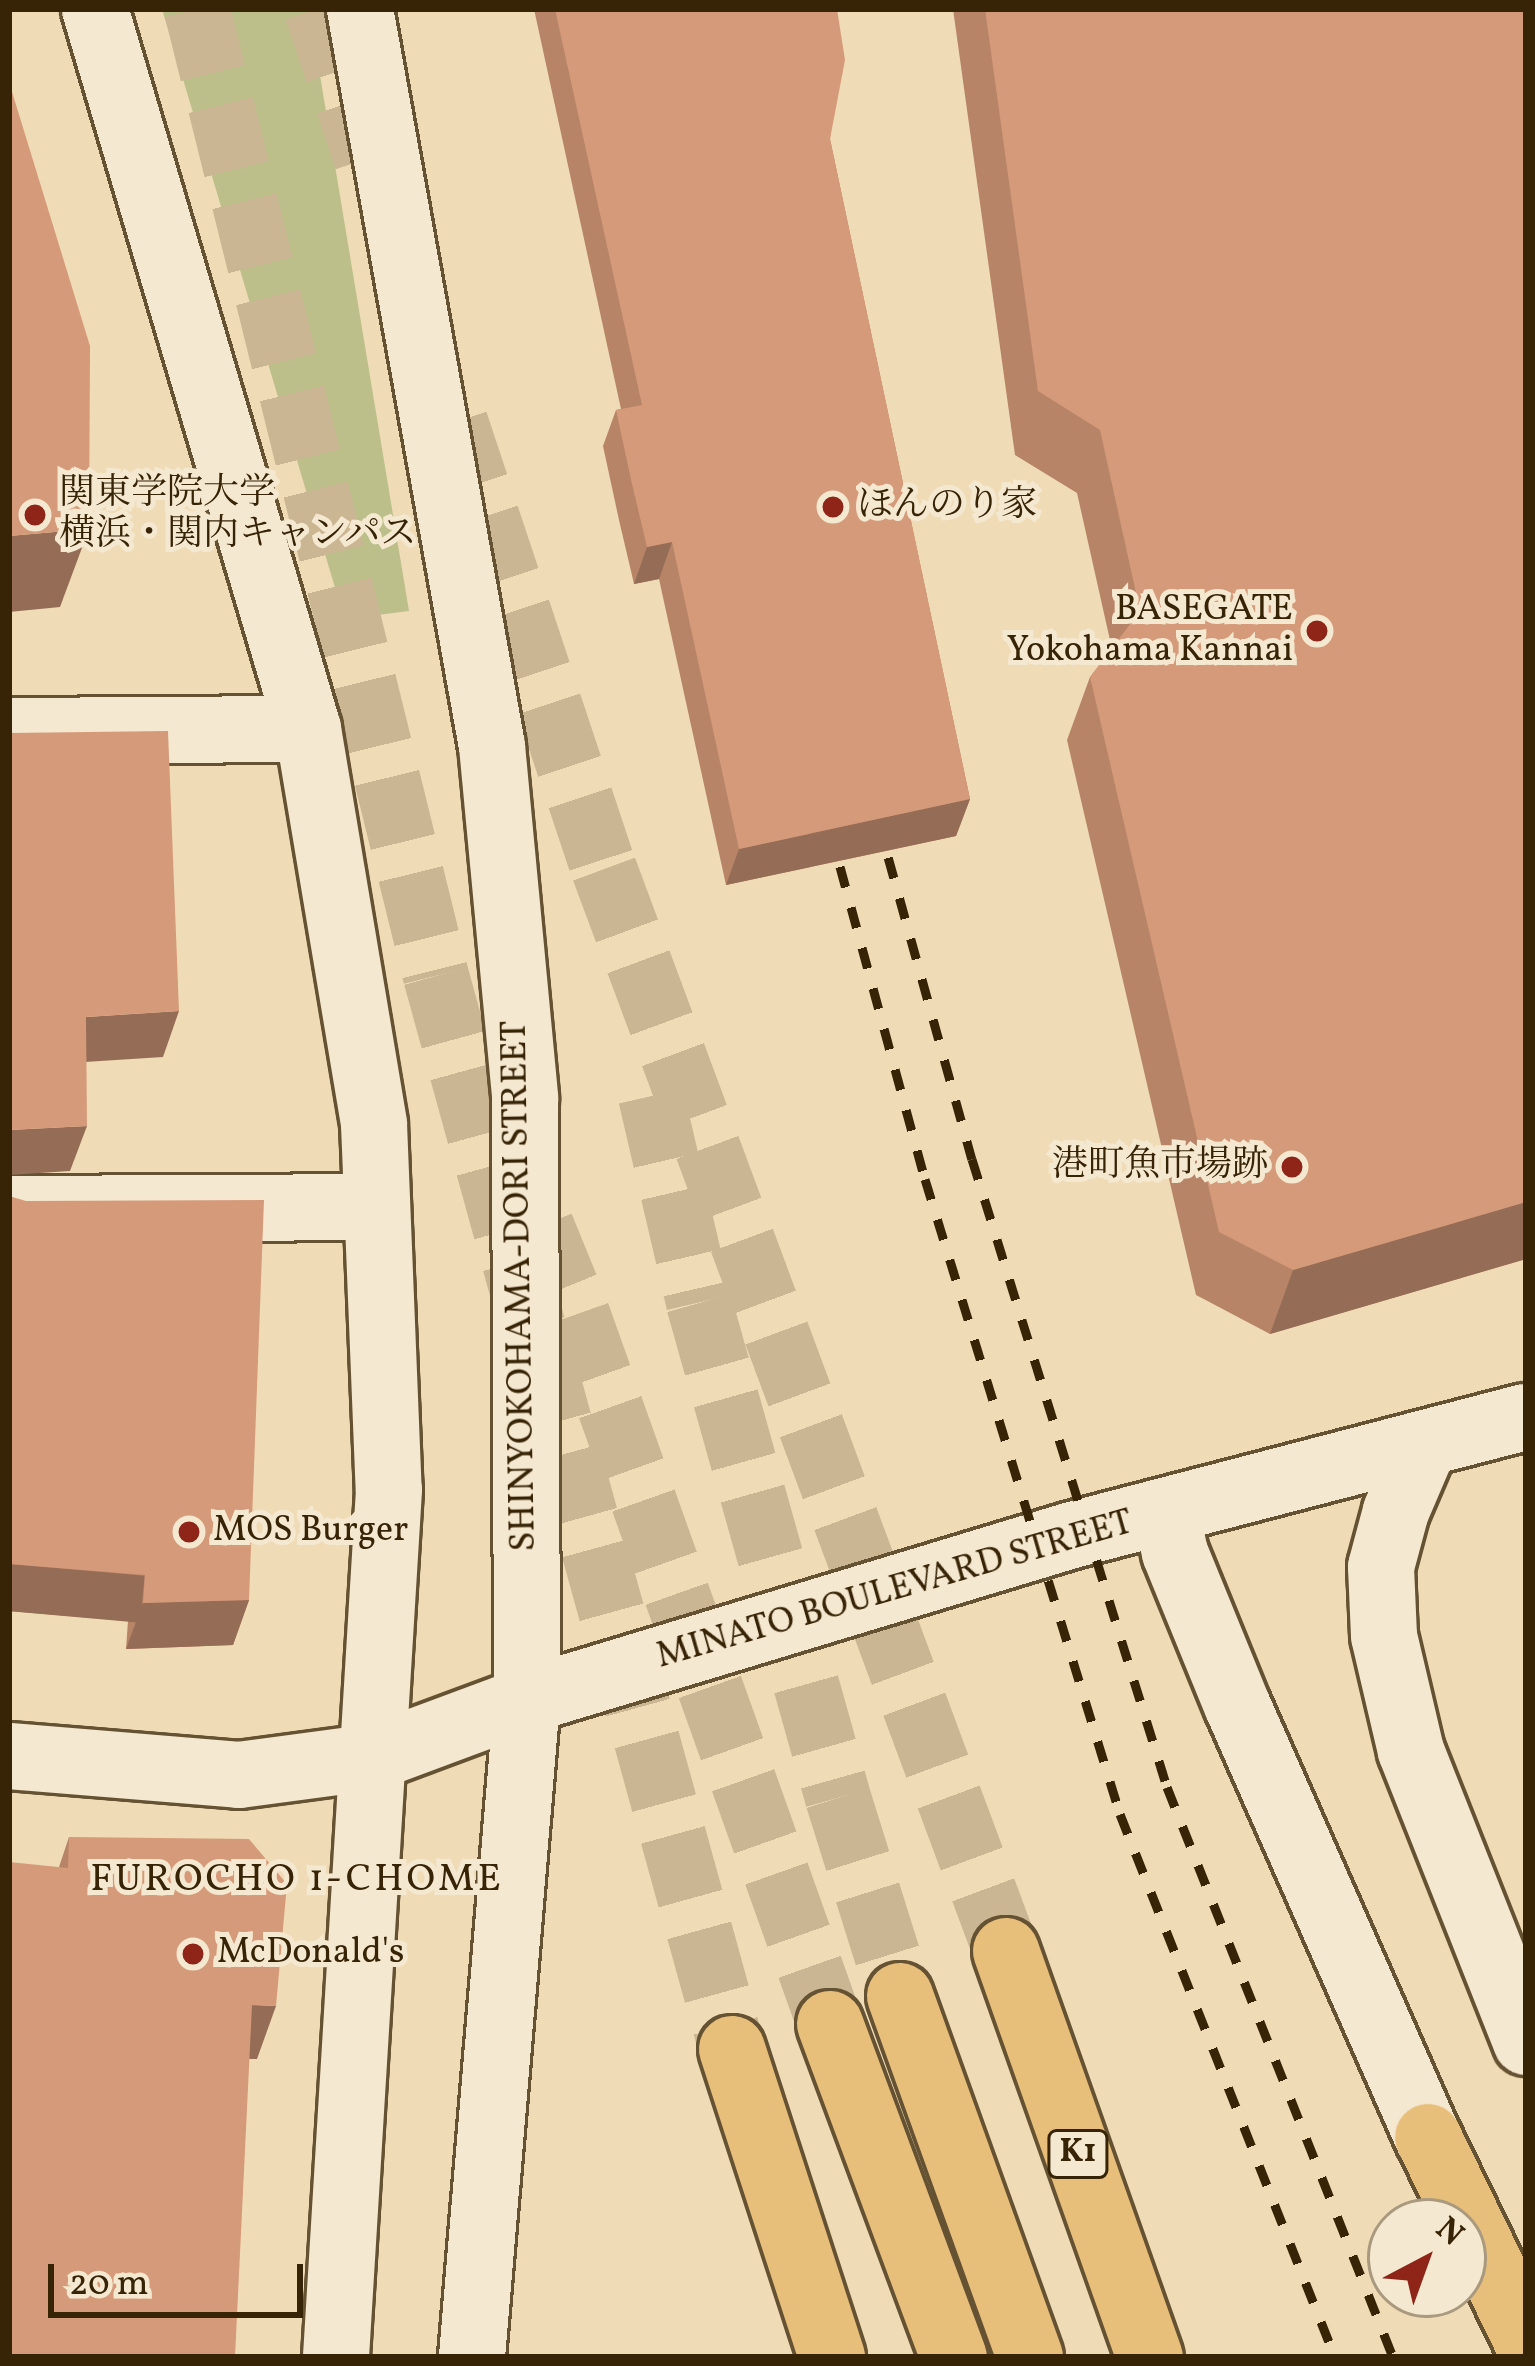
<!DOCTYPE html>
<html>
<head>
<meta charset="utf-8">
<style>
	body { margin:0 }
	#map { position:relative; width:1535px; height:2366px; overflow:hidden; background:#efdbb6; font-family:Vollkorn,"Noto Serif JP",serif }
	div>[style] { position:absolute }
	.green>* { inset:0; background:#bdbf8b }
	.motorway-tunnel>* { height:66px; margin-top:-33px; transform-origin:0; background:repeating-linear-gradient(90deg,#cab693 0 66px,transparent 0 99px) }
	.roads { filter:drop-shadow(3px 0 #655232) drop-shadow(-3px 0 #655232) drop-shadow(0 3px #655232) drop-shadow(0 -3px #655232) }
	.minor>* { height:66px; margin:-33px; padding:0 33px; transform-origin:33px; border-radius:33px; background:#f5e8d0 }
	.tertiary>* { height:66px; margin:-33px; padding:0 33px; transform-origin:33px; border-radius:33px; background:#f5e8d0 }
	.motorway>* { height:66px; margin:-33px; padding:0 33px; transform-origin:33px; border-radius:33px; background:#e8be7b }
	.rail>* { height:9px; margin-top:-4.5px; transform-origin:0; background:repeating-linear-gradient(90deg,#372406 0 21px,transparent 0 42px) }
	.wall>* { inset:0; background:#b78468 }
	.shaded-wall>* { inset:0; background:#956c55; transform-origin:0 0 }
	.building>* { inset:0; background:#d59a79 }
	.dots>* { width:33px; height:33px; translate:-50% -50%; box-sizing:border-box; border:6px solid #f5e8d0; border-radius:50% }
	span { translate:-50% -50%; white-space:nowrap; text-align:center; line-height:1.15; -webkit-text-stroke:10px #f5e8d0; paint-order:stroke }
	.shield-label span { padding:3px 9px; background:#f5e8d0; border:3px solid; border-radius:9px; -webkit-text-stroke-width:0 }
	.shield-label { font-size:33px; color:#372406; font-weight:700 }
	.poi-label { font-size:36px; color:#372406 }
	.left { translate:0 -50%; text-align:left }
	.right { translate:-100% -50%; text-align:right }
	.street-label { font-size:36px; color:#372406 }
	.neighbourhood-label { font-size:39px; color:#372406; letter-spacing:3px }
	.frame { position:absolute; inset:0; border:12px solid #372406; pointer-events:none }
	.north { position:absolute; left:1367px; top:2198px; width:120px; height:120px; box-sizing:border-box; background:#f5e8d0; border:3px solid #a99a7f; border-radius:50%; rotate:41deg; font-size:33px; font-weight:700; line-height:48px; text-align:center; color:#372406 }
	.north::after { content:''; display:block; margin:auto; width:42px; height:54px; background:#8f2418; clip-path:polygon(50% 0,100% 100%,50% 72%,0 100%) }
	.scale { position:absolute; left:48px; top:2264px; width:255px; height:54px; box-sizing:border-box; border:6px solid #372406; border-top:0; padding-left:15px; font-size:36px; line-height:42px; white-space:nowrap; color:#372406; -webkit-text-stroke:9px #f5e8d0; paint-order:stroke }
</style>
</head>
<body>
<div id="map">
	<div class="green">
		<div style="clip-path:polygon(162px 9px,309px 9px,409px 611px,354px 618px,339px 601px)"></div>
	</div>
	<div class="motorway-tunnel">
		<div style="left:197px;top:9px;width:996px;rotate:76.12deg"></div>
		<div style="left:436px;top:976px;width:1113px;rotate:74.58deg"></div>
		<div style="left:317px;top:9px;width:158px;rotate:71.6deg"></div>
		<div style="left:455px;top:422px;width:471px;rotate:71.6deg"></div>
		<div style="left:604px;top:869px;width:1154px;rotate:69.62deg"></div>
		<div style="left:651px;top:1096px;width:212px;rotate:76.9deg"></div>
		<div style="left:699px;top:1303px;width:514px;rotate:74.31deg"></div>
		<div style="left:838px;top:1798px;width:207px;rotate:72.6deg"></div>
		<div style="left:541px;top:1226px;width:95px;rotate:67.8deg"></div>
		<div style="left:577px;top:1314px;width:754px;rotate:70.39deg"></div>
	</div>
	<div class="roads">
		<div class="minor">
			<div style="left:9px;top:731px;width:299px;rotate:-0.4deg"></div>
			<div style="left:9px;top:1209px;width:368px;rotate:-0.3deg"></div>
		</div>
		<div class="tertiary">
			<div style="left:95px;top:9px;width:751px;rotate:73.52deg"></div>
			<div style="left:308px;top:729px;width:400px;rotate:80.5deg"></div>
			<div style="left:374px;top:1124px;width:366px;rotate:87.7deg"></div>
			<div style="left:389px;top:1490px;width:869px;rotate:93.5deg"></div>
			<div style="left:360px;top:9px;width:749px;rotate:79.85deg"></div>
			<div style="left:492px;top:746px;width:354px;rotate:84.6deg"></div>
			<div style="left:525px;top:1098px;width:602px;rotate:89.81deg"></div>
			<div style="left:527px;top:1700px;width:659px;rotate:94.79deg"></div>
			<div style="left:1423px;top:1448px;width:69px;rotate:113.2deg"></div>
			<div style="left:1396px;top:1511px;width:58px;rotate:105deg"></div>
			<div style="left:1381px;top:1567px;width:69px;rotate:87.5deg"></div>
			<div style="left:1384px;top:1636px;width:118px;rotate:76.8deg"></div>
			<div style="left:1411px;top:1751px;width:313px;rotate:68.4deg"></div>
			<div style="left:1166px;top:1512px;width:42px;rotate:77.6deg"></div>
			<div style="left:1175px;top:1553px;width:166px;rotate:67.8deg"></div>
			<div style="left:1238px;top:1707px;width:470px;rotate:66.2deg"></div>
			<div style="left:9px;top:1756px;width:231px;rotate:4.7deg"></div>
			<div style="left:239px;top:1775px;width:136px;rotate:-7.6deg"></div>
			<div style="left:374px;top:1757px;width:163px;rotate:-20.4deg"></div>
			<div style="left:527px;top:1700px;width:569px;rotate:-16.84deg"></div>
			<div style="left:1072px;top:1535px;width:469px;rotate:-14.6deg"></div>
		</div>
		<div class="motorway">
			<div style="left:1006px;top:1951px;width:431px;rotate:70.5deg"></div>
			<div style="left:900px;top:1996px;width:384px;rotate:70.2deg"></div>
			<div style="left:830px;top:2024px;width:355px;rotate:69.6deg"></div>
			<div style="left:732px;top:2049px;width:324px;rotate:72deg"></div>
			<div style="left:1428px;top:2137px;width:225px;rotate:64.1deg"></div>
		</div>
	</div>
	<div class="rail">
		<div style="left:877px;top:817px;width:355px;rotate:74.5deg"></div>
		<div style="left:972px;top:1159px;width:658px;rotate:72.75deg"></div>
		<div style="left:1167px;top:1787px;width:613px;rotate:68.37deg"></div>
		<div style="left:829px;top:826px;width:366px;rotate:74.8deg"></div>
		<div style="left:925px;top:1179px;width:664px;rotate:72.93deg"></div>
		<div style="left:1120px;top:1814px;width:584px;rotate:68.4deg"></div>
	</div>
	<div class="wall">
		<div style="clip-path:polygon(534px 9px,837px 9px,830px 139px,970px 799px,956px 836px,726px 885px,659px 579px,634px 584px,619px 520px,603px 446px,616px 410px,621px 409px)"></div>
		<div style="clip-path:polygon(953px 9px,1526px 9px,1526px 1259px,1270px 1334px,1196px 1295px,1067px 740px,1090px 677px,1112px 649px,1077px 493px,1015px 455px)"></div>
		<div style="clip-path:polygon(9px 1196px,249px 1600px,233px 1645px,126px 1649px,128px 1621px,9px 1611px)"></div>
		<div style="clip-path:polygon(69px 1837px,257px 2059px,250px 2059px,59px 1867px)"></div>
	</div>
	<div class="shaded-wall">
		<div style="clip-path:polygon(89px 529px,60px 607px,9px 612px,9px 536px)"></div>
		<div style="clip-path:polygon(672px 542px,659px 579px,634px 584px,647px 547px)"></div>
		<div style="clip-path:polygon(970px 799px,956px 836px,726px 885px,739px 849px)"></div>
		<div style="clip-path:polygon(179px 1011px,163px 1057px,69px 1063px,86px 1017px)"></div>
		<div style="clip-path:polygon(87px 1126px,70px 1171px,9px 1175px,9px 1130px)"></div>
		<div style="clip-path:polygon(1526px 1202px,1526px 1259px,1270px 1334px,1293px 1270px)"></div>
		<div style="left:9px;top:1564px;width:136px;height:47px;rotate:5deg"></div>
		<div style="clip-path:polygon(249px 1600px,233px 1645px,126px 1649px,143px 1603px)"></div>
		<div style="clip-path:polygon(252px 2005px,276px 2006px,257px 2059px,233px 2058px)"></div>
	</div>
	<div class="building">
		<div style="clip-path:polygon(555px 9px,837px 9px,845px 60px,830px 139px,970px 799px,739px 849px,672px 542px,647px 547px,632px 484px,616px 410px,642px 405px)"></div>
		<div style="clip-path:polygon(985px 9px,1526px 9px,1526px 1202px,1293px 1270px,1219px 1232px,1090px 677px,1140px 611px,1100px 430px,1038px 391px)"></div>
		<div style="clip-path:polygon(9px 82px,90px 346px,89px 529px,9px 536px)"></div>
		<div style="clip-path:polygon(168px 731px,179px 1011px,86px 1017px,87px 1126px,9px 1130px,9px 733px)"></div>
		<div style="clip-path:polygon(9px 1196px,26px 1201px,264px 1200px,249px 1600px,143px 1603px,145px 1575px,9px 1564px)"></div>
		<div style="clip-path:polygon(69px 1837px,249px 1839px,287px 1884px,276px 2006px,252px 2005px,235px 2357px,9px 2357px,9px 1862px,68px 1868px)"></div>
	</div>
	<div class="dots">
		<div style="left:833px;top:507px;background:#8f2418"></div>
		<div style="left:35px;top:515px;background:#8f2418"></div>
		<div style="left:1317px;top:631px;background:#8f2418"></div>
		<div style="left:1292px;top:1167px;background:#8f2418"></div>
		<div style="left:189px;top:1532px;background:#8f2418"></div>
		<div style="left:193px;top:1954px;background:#8f2418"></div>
	</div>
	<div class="shield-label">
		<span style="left:1078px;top:2154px">K1</span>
	</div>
	<div class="poi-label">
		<span class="left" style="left:59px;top:515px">関東学院大学<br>横浜・関内キャンパス</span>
		<span class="left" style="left:857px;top:507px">ほんのり家</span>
		<span class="right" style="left:1293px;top:631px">BASEGATE<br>Yokohama Kannai</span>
		<span class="right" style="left:1268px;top:1167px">港町魚市場跡</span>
		<span class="left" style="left:213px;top:1532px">MOS Burger</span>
		<span class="left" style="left:217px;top:1954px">McDonald's</span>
	</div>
	<div class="street-label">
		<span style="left:521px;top:1286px;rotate:-91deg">SHINYOKOHAMA-DORI STREET</span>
		<span style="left:895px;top:1591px;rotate:-16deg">MINATO BOULEVARD STREET</span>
	</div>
	<div class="neighbourhood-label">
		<span style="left:297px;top:1880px">FUROCHO 1-CHOME</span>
	</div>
	<div class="frame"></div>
	<div class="north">N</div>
	<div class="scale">20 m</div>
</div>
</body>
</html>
